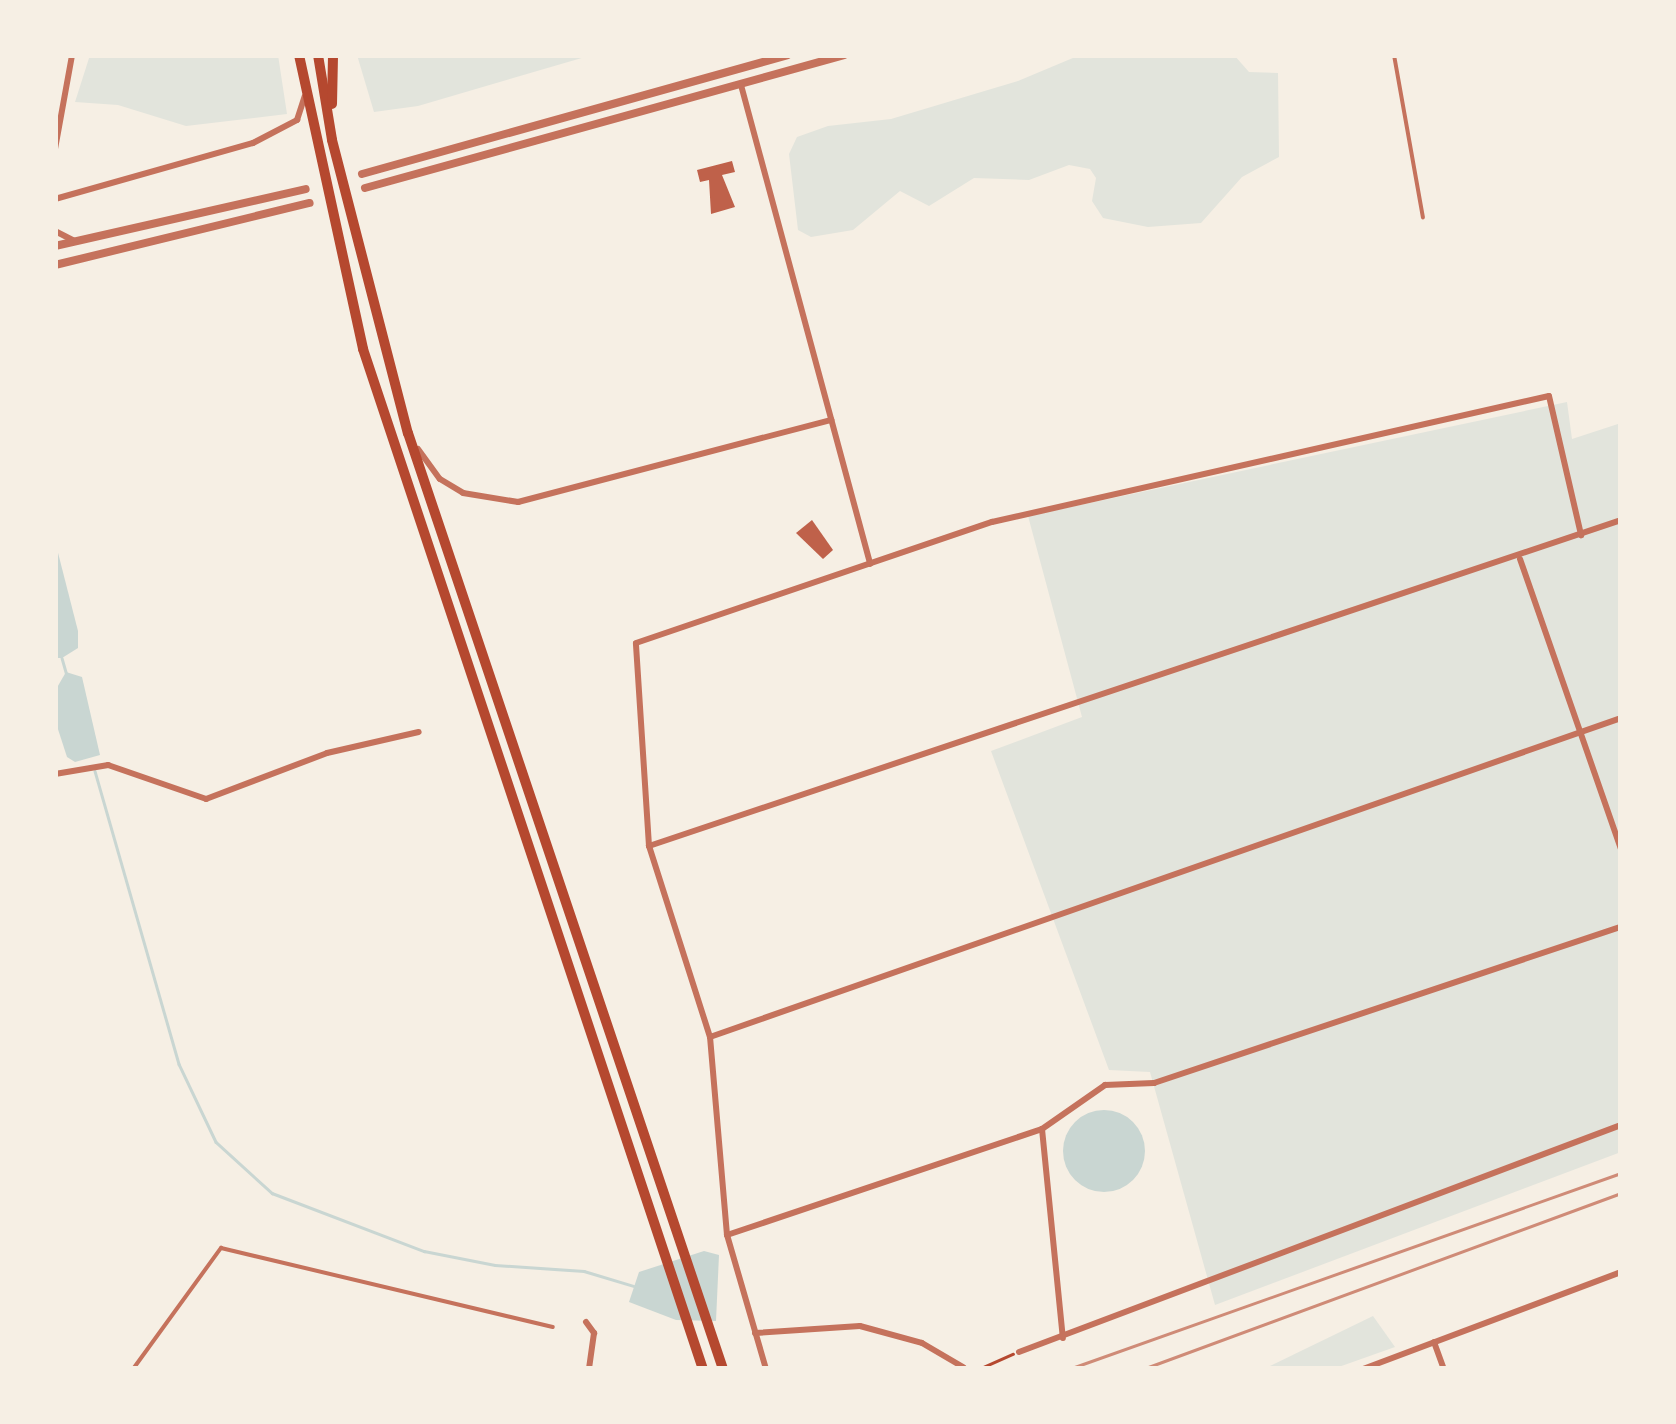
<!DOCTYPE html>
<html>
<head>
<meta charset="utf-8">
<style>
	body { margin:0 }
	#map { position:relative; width:1676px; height:1424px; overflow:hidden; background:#f6efe4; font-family:"DM Sans",sans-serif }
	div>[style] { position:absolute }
	.green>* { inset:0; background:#e2e4dc }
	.water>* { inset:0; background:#c9d6d2 }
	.round { border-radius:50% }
	.stream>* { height:2.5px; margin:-1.25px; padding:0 1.25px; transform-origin:1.25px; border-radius:1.25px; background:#c9d6d2 }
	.building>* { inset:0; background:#bf614a }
	.path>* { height:2.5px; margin:-1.25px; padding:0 1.25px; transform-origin:1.25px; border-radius:1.25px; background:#b5482f }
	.service>* { height:4px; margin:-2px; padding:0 2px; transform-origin:2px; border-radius:2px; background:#c5725c }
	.minor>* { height:6px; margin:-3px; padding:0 3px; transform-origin:3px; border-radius:3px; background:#c5725c }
	.tertiary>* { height:8px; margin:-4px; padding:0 4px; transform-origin:4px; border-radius:4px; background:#c5725c }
	.primary>* { height:10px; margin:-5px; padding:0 5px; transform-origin:5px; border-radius:5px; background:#b5482f }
	.rail>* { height:2.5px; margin:-1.25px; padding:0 1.25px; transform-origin:1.25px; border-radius:1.25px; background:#cf8b77 }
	span { translate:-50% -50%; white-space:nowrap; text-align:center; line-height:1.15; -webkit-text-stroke:8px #f6efe4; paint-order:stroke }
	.frame { position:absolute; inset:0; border:58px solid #f6efe4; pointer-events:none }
</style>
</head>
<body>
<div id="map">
	<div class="green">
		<div style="clip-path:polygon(90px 55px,278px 55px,287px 114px,186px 126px,118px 105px,75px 102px)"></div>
		<div style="clip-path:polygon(357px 55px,592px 55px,418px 106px,374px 112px)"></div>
		<div style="clip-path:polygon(1080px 55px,1234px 55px,1249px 72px,1278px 73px,1279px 157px,1242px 177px,1201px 223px,1148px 227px,1103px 218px,1092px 201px,1096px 178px,1090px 169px,1069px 165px,1029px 180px,974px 178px,929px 206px,900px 191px,853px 230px,811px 237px,798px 230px,789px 154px,797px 137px,828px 126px,891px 119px,1018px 81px)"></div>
		<div style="clip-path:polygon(1567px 402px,1572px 439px,1621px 423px,1621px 1152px,1215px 1305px,1150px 1072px,1109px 1070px,991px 751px,1082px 717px,1028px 516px)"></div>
		<div style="clip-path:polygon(1373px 1316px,1395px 1347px,1333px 1369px,1264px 1369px)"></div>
	</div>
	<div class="water">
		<div style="clip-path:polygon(55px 541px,78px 631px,78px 648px,62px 658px,55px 658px)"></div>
		<div style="clip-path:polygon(66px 672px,82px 677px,100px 755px,75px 762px,67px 757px,55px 720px,55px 691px)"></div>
		<div class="round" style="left:1063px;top:1110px;width:82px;height:82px"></div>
		<div style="clip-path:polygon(704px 1251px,719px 1255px,716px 1321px,676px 1320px,629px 1302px,639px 1272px)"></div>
	</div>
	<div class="stream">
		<div style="left:62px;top:658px;width:15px;rotate:74deg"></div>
		<div style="left:95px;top:771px;width:305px;rotate:74deg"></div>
		<div style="left:179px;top:1064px;width:86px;rotate:64.6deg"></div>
		<div style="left:216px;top:1142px;width:76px;rotate:42.3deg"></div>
		<div style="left:272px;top:1193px;width:163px;rotate:20.9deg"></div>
		<div style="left:424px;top:1251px;width:72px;rotate:11.2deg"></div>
		<div style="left:495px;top:1265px;width:89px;rotate:3.9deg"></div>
		<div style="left:584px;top:1271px;width:52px;rotate:16.7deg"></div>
	</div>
	<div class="building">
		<div style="clip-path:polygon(732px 161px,735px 172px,722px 175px,735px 207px,711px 214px,709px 180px,700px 182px,697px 170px)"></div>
		<div style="clip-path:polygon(812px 520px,833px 550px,823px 559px,796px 533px)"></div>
	</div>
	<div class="path">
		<div style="left:979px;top:1369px;width:37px;rotate:-24deg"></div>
	</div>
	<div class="service">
		<div style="left:1394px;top:55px;width:165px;rotate:79.9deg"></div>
		<div style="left:133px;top:1369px;width:150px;rotate:-54deg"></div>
		<div style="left:221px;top:1248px;width:341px;rotate:13.4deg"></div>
	</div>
	<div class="minor">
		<div style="left:741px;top:85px;width:496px;rotate:74.9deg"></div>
		<div style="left:55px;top:149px;width:96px;rotate:-79.7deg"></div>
		<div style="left:55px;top:199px;width:206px;rotate:-15.8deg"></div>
		<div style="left:253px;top:143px;width:50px;rotate:-27.6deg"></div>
		<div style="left:297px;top:120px;width:25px;rotate:-72deg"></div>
		<div style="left:55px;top:231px;width:22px;rotate:27deg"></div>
		<div style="left:418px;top:449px;width:37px;rotate:54deg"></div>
		<div style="left:440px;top:479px;width:27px;rotate:31deg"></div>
		<div style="left:463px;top:493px;width:56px;rotate:9.3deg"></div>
		<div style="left:518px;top:502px;width:324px;rotate:-14.7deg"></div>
		<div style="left:1520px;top:559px;width:307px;rotate:70.8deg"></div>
		<div style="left:55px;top:774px;width:54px;rotate:-9.6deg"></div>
		<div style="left:108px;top:765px;width:104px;rotate:19.1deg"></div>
		<div style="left:206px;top:799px;width:129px;rotate:-20.8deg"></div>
		<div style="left:327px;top:753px;width:94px;rotate:-12.9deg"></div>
		<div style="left:649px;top:846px;width:1025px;rotate:-18.54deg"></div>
		<div style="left:710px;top:1037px;width:965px;rotate:-19.3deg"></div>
		<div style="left:1042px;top:1129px;width:210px;rotate:84.3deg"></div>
		<div style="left:727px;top:1235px;width:332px;rotate:-18.6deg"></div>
		<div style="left:1042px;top:1129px;width:77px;rotate:-34.9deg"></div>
		<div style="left:1105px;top:1085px;width:49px;rotate:-2.3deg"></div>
		<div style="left:1154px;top:1083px;width:492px;rotate:-18.5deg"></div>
		<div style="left:586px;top:1322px;width:14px;rotate:54deg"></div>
		<div style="left:594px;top:1333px;width:36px;rotate:98deg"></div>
		<div style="left:755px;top:1333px;width:105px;rotate:-3.8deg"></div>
		<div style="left:860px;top:1326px;width:64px;rotate:15.3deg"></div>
		<div style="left:922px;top:1343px;width:48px;rotate:30.3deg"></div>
		<div style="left:1434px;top:1342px;width:29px;rotate:70deg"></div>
		<div style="left:1019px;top:1352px;width:643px;rotate:-20.66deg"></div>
		<div style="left:766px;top:1369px;width:140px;rotate:-106.2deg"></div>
		<div style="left:727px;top:1235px;width:199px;rotate:-94.9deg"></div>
		<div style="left:710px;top:1037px;width:201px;rotate:-107.7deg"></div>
		<div style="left:649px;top:846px;width:203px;rotate:-93.7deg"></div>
		<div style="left:636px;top:643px;width:376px;rotate:-18.8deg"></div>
		<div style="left:992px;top:522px;width:571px;rotate:-12.75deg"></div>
		<div style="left:1549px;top:396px;width:143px;rotate:77deg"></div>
		<div style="left:1363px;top:1369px;width:276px;rotate:-20.6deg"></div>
	</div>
	<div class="tertiary">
		<div style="left:362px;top:174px;width:442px;rotate:-15.6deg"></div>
		<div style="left:365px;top:188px;width:497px;rotate:-15.5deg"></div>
		<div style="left:55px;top:246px;width:257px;rotate:-12.8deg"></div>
		<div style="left:55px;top:265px;width:262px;rotate:-13.7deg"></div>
	</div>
	<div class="primary">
		<div style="left:299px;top:55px;width:301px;rotate:77.7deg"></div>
		<div style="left:363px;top:349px;width:1075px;rotate:71.57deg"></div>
		<div style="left:318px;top:55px;width:86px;rotate:80.6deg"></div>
		<div style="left:332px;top:140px;width:303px;rotate:75.5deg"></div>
		<div style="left:408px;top:433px;width:988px;rotate:71.4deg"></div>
		<div style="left:332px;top:104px;width:49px;rotate:-88.8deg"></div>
	</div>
	<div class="rail">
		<div style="left:1069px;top:1369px;width:586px;rotate:-19.55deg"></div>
		<div style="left:1143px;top:1369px;width:509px;rotate:-20.21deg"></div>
	</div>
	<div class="frame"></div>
</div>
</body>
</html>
